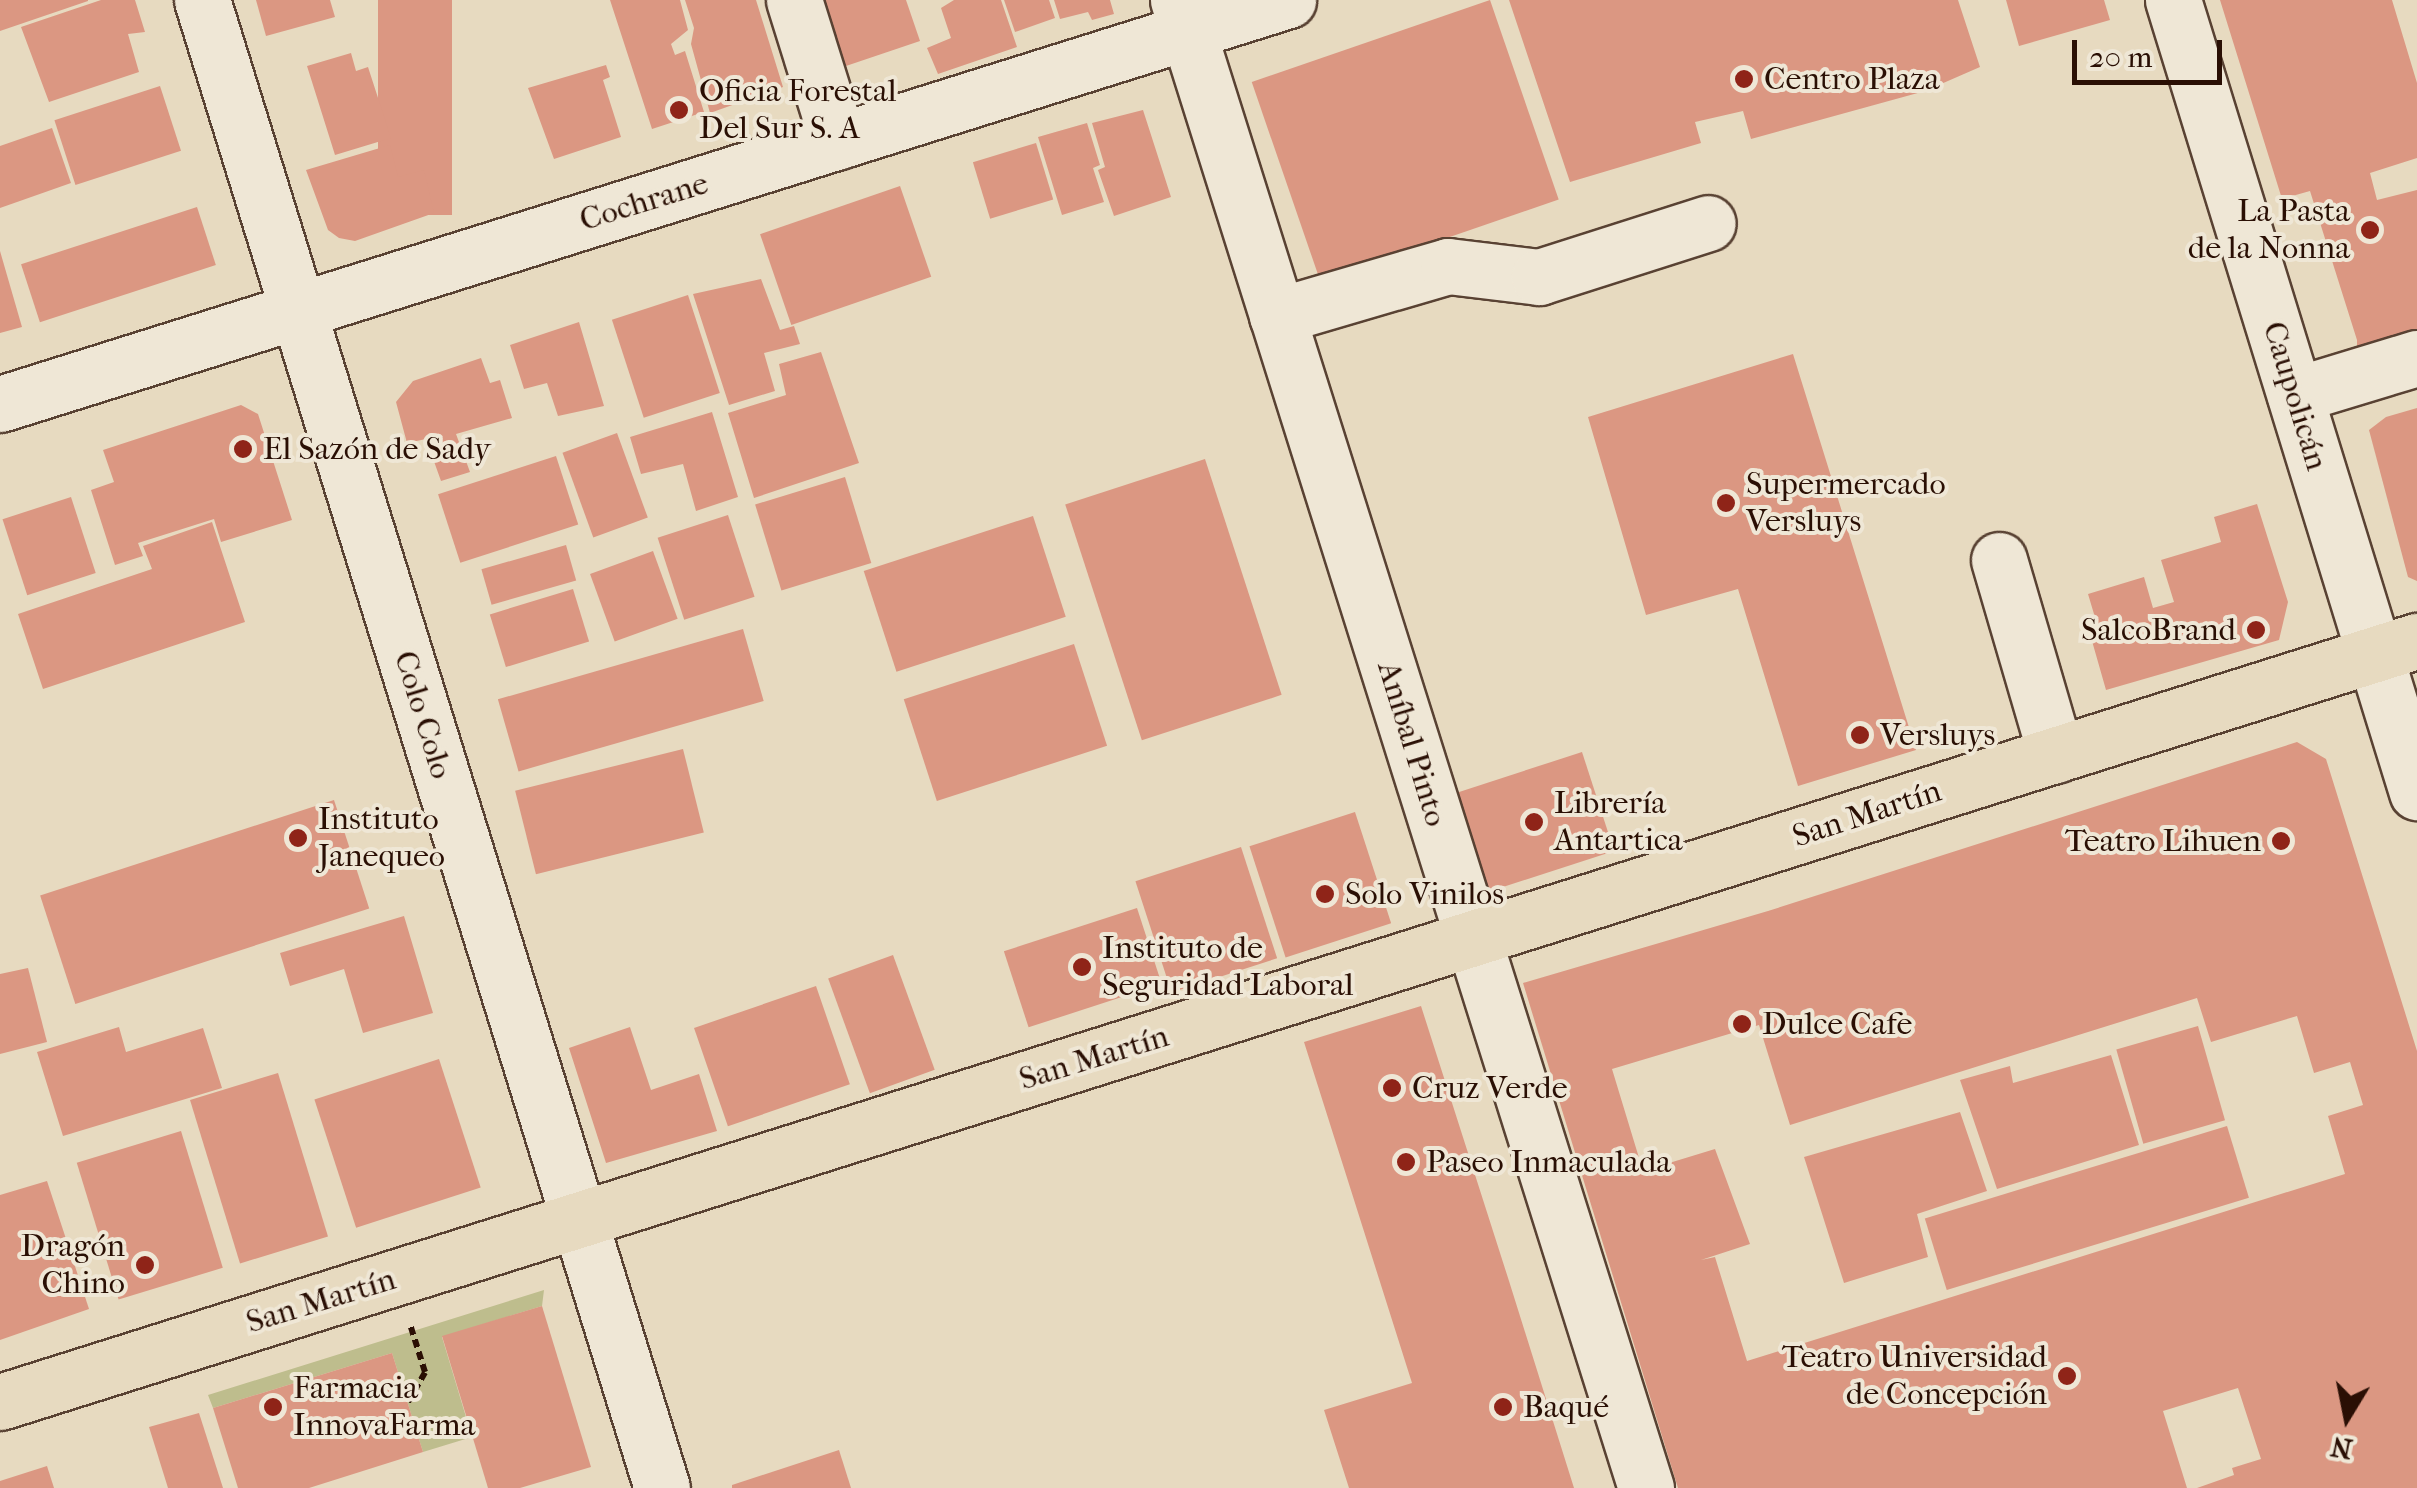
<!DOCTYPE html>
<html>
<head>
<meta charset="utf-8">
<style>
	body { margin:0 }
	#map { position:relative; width:2417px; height:1488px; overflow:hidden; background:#e7dac0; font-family:"IM FELL French Canon",serif }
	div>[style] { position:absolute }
	.green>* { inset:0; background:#bebd8d }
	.building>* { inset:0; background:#db9782; transform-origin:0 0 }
	.path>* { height:6px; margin-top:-3px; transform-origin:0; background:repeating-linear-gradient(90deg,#2a0f04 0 8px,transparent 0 13px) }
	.roads { filter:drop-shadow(2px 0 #594233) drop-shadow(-2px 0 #594233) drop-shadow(0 2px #594233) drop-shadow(0 -2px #594233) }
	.minor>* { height:55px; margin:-27.5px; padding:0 27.5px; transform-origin:27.5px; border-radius:27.5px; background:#efe7d6 }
	.major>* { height:55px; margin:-27.5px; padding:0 27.5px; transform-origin:27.5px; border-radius:27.5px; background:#e7dac0 }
	.dots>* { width:28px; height:28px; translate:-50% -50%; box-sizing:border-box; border:5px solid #efe7d6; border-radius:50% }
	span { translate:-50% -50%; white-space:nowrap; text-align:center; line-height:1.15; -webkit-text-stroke:8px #efe7d6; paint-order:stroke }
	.poi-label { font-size:32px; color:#2a0f04 }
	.left { translate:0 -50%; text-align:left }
	.right { translate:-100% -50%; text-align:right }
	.street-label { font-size:32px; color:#2a0f04 }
	.north { position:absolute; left:2297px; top:1368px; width:100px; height:100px; -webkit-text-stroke:8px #efe7d6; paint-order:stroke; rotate:190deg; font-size:28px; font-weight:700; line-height:40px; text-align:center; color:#2a0f04 }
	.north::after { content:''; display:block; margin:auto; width:35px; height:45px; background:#2a0f04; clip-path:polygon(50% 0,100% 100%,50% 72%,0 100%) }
	.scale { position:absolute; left:2072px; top:40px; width:150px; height:45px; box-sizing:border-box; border:5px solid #2a0f04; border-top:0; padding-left:12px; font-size:30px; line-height:35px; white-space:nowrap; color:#2a0f04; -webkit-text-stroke:8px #efe7d6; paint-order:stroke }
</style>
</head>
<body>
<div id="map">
	<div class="green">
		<div style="clip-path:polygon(544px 1290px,542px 1306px,442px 1337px,472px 1437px,423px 1452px,392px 1353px,213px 1408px,208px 1395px)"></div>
	</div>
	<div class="building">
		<div style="clip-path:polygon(0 0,88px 0,88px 1px,0 31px)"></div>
		<div style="clip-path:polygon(101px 0,135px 0,145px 32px,128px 34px,139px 72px,49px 102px,21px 27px)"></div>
		<div style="clip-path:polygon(256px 0,330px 0,335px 17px,266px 36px)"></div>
		<div style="left:378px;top:0;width:74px;height:215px"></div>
		<div style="clip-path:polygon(610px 0,680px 0,688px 30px,671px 44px,675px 55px,685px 51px,704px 112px,652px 129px)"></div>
		<div style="clip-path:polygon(685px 0,756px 0,783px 87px,710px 113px,691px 44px,694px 28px)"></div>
		<div style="clip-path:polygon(819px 0,906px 0,920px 41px,843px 67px)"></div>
		<div style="clip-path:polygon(954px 0,1001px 0,1017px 47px,938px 74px,927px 48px,951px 38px,941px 8px)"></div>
		<div style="clip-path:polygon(1004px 0,1049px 0,1055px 18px,1015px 32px)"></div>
		<div style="clip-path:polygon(1054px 0,1110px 0,1114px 14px,1092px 20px,1088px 12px,1060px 19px)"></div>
		<div style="left:1490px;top:0;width:211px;height:252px;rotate:71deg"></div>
		<div style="clip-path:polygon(1509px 0,1958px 0,1980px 67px,1925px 91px,1751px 139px,1743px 111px,1695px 122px,1701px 143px,1570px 182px)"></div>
		<div style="clip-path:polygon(2006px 0,2104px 0,2110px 20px,2019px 46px)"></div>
		<div style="clip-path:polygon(2220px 0,2392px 0,2417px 83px,2417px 158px,2370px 173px,2377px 200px,2417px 190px,2417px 348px,2357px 369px,2357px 340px,2310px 191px,2282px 199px)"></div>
		<div style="clip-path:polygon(351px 53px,356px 71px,368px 67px,391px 138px,335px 155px,307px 66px)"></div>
		<div style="clip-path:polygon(606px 65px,610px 77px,603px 80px,621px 137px,554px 159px,528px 88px)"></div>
		<div style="left:160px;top:86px;width:68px;height:111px;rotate:72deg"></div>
		<div style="clip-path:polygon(1143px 110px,1171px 197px,1114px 216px,1098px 170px,1105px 167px,1092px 123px)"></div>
		<div style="clip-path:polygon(1087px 123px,1100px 165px,1093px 168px,1104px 202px,1062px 215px,1038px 137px)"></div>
		<div style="clip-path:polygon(52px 128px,71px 183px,0 208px,0 146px)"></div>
		<div style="left:1036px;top:143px;width:59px;height:66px;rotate:73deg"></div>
		<div style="clip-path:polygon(390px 145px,398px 177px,424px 170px,434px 213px,355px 241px,339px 238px,328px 230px,306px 170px)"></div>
		<div style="left:900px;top:186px;width:96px;height:148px;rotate:71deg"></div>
		<div style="left:197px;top:207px;width:61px;height:185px;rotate:72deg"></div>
		<div style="clip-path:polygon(0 251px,22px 327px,0 333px)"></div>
		<div style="clip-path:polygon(761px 279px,780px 330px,794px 326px,800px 344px,764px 353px,775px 391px,729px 405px,693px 294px)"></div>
		<div style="left:688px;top:295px;width:103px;height:80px;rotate:72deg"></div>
		<div style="clip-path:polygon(579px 322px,604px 406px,558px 416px,547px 383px,524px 389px,510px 345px)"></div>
		<div style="clip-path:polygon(821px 352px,859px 463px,754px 498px,728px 413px,786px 395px,779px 364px)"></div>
		<div style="clip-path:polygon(1793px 354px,1916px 750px,1798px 786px,1738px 589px,1646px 615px,1588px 417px)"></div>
		<div style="clip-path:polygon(481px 358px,490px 383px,500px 380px,512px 418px,456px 434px,470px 472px,441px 481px,426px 439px,407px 443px,396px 402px,413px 381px)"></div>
		<div style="clip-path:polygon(241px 405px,258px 414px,292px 520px,221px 542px,214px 519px,138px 543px,143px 556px,115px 565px,91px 490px,114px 482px,103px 450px)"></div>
		<div style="clip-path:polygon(2417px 408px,2417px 581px,2408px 577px,2369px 430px,2386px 417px)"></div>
		<div style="clip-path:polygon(712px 412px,738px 497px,696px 511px,683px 464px,641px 474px,630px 437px)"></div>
		<div style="left:617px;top:433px;width:90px;height:58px;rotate:70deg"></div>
		<div style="left:556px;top:456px;width:72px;height:124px;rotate:72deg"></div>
		<div style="left:1205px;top:459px;width:248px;height:147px;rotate:72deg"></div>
		<div style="left:845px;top:477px;width:90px;height:94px;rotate:73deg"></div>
		<div style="left:71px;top:497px;width:80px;height:72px;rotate:72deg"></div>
		<div style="clip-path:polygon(2257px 504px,2288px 602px,2279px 640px,2106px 690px,2088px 627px,2097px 624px,2088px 594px,2144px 577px,2153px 608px,2174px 602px,2161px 560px,2221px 542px,2214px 517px)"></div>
		<div style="left:728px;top:515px;width:86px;height:74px;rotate:72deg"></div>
		<div style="left:1033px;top:516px;width:106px;height:178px;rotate:72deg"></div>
		<div style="clip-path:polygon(212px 522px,245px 622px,43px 689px,18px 614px,152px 569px,143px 546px)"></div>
		<div style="left:566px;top:545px;width:37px;height:88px;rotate:74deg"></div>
		<div style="left:653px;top:551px;width:72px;height:67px;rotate:70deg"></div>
		<div style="left:573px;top:589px;width:55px;height:87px;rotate:73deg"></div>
		<div style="left:743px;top:629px;width:75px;height:255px;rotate:74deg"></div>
		<div style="left:1074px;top:644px;width:107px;height:179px;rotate:72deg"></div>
		<div style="clip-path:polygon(evenodd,2297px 742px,2326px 759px,2417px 1051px,2417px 1488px,2197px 1488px,2234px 1475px,2232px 1468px,2261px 1459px,2238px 1388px,2163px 1411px,2187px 1488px,1678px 1488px,1523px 983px,1768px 911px,2297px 742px,2197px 998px,2211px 1042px,2297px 1016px,2314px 1073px,2350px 1062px,2363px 1105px,2328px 1116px,2345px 1174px,1747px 1361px,1715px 1257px,1701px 1260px,1750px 1244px,1715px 1149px,1643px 1171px,1612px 1069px,1759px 1025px,1790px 1125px,2197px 998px)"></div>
		<div style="left:683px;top:749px;width:86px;height:173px;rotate:76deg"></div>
		<div style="left:1582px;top:752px;width:104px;height:134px;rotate:72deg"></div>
		<div style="left:334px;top:800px;width:114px;height:309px;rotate:72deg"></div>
		<div style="left:1355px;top:812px;width:117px;height:111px;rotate:72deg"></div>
		<div style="left:1241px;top:847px;width:117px;height:111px;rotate:72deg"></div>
		<div style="left:1137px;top:908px;width:80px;height:140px;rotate:72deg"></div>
		<div style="clip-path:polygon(404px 916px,433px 1013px,363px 1033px,344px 969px,290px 986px,280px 953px)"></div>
		<div style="left:893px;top:955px;width:122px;height:69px;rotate:70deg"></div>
		<div style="clip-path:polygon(28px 968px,47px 1042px,0 1054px,0 974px)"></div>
		<div style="left:816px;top:986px;width:104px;height:129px;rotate:71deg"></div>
		<div style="clip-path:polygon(1421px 1006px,1509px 1281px,1574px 1488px,1349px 1488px,1324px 1410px,1412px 1383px,1304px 1042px)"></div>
		<div style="left:2198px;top:1026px;width:98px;height:85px;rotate:74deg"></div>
		<div style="clip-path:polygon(119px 1027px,126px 1052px,203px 1028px,222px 1088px,63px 1136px,37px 1052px)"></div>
		<div style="clip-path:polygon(630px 1027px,651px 1090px,699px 1074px,717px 1131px,606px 1163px,569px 1048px)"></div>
		<div style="clip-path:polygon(2111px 1055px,2139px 1145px,1997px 1189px,1960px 1080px,2010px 1066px,2013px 1083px)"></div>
		<div style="left:439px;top:1059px;width:135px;height:131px;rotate:72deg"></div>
		<div style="left:278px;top:1073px;width:171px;height:92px;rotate:73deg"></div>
		<div style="clip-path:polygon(1960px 1112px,1987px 1191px,1917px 1214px,1928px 1257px,1844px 1283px,1804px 1157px)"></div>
		<div style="left:2227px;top:1126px;width:75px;height:316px;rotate:73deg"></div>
		<div style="left:181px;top:1131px;width:143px;height:109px;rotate:73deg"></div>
		<div style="clip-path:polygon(47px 1181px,89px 1309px,0 1340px,0 1195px)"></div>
		<div style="clip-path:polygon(542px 1306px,591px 1467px,520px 1488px,488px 1488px,442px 1336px)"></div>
		<div style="clip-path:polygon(392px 1353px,423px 1452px,309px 1488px,238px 1488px,213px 1408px)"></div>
		<div style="clip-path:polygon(199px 1413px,223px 1488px,168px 1488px,149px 1427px)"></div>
		<div style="clip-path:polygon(839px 1450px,851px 1488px,732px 1488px,732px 1485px)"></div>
		<div style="clip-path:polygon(47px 1466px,54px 1488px,0 1488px,0 1481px)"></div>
	</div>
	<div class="path">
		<div style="left:408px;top:1402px;width:34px;rotate:-60deg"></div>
		<div style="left:425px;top:1372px;width:50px;rotate:-107.4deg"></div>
	</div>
	<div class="roads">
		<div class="minor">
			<div style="left:202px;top:0;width:1557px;rotate:72.82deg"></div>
			<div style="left:794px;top:0;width:148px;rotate:72.7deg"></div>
			<div style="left:1178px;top:0;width:1560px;rotate:72.54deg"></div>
			<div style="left:2173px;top:0;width:829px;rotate:72.88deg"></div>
			<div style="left:1277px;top:316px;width:178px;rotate:-16.3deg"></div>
			<div style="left:1448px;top:266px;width:92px;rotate:6.9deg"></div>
			<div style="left:1539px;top:277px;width:177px;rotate:-17.7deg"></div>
			<div style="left:2295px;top:395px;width:127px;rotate:-16.9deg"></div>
			<div style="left:0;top:404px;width:1350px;rotate:-17.41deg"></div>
			<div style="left:1999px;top:560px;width:203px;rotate:73.7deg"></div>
		</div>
		<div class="major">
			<div style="left:0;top:1402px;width:2534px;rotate:-17.48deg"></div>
		</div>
	</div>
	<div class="dots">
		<div style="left:1744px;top:79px;background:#8f2418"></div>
		<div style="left:679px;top:110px;background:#8f2418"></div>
		<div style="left:2370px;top:230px;background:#8f2418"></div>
		<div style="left:243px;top:449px;background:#8f2418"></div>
		<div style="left:1726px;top:503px;background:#8f2418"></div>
		<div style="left:2256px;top:630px;background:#8f2418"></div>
		<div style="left:1860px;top:735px;background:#8f2418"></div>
		<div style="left:1534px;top:822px;background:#8f2418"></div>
		<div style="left:298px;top:838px;background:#8f2418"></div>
		<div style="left:2281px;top:841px;background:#8f2418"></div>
		<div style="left:1325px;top:894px;background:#8f2418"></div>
		<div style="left:1082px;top:967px;background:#8f2418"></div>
		<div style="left:1742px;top:1024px;background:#8f2418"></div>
		<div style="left:1392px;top:1088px;background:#8f2418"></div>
		<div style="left:1406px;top:1162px;background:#8f2418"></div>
		<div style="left:145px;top:1265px;background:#8f2418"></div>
		<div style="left:2067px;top:1376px;background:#8f2418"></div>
		<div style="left:273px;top:1407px;background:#8f2418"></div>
		<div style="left:1503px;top:1407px;background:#8f2418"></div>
	</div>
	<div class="poi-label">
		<span class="left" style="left:1764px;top:79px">Centro Plaza</span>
		<span class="left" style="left:699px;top:110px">Oficia Forestal<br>Del Sur S. A</span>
		<span class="right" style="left:2350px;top:230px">La Pasta<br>de la Nonna</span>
		<span class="left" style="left:263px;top:449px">El Sazón de Sady</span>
		<span class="left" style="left:1746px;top:503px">Supermercado<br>Versluys</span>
		<span class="right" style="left:2236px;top:630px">SalcoBrand</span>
		<span class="left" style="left:1880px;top:735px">Versluys</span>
		<span class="left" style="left:1554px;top:822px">Librería<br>Antartica</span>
		<span class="left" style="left:318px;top:838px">Instituto<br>Janequeo</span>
		<span class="right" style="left:2261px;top:841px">Teatro Lihuen</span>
		<span class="left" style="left:1345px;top:894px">Solo Vinilos</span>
		<span class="left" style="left:1102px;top:967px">Instituto de<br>Seguridad Laboral</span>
		<span class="left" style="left:1762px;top:1024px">Dulce Cafe</span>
		<span class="left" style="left:1412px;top:1088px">Cruz Verde</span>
		<span class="left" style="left:1426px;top:1162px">Paseo Inmaculada</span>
		<span class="right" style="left:125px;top:1265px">Dragón<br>Chino</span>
		<span class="right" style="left:2047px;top:1376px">Teatro Universidad<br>de Concepción</span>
		<span class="left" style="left:293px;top:1407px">Farmacia<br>InnovaFarma</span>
		<span class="left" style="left:1523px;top:1407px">Baqué</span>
	</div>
	<div class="street-label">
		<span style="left:644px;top:202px;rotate:-17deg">Cochrane</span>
		<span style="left:2295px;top:396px;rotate:73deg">Caupolicán</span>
		<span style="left:423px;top:715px;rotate:73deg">Colo Colo</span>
		<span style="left:1412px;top:744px;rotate:73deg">Aníbal Pinto</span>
		<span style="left:1867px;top:814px;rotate:-18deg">San Martín</span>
		<span style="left:1094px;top:1058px;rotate:-17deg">San Martín</span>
		<span style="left:321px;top:1301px;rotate:-17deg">San Martín</span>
	</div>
	<div class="north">N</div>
	<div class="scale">20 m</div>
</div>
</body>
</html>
